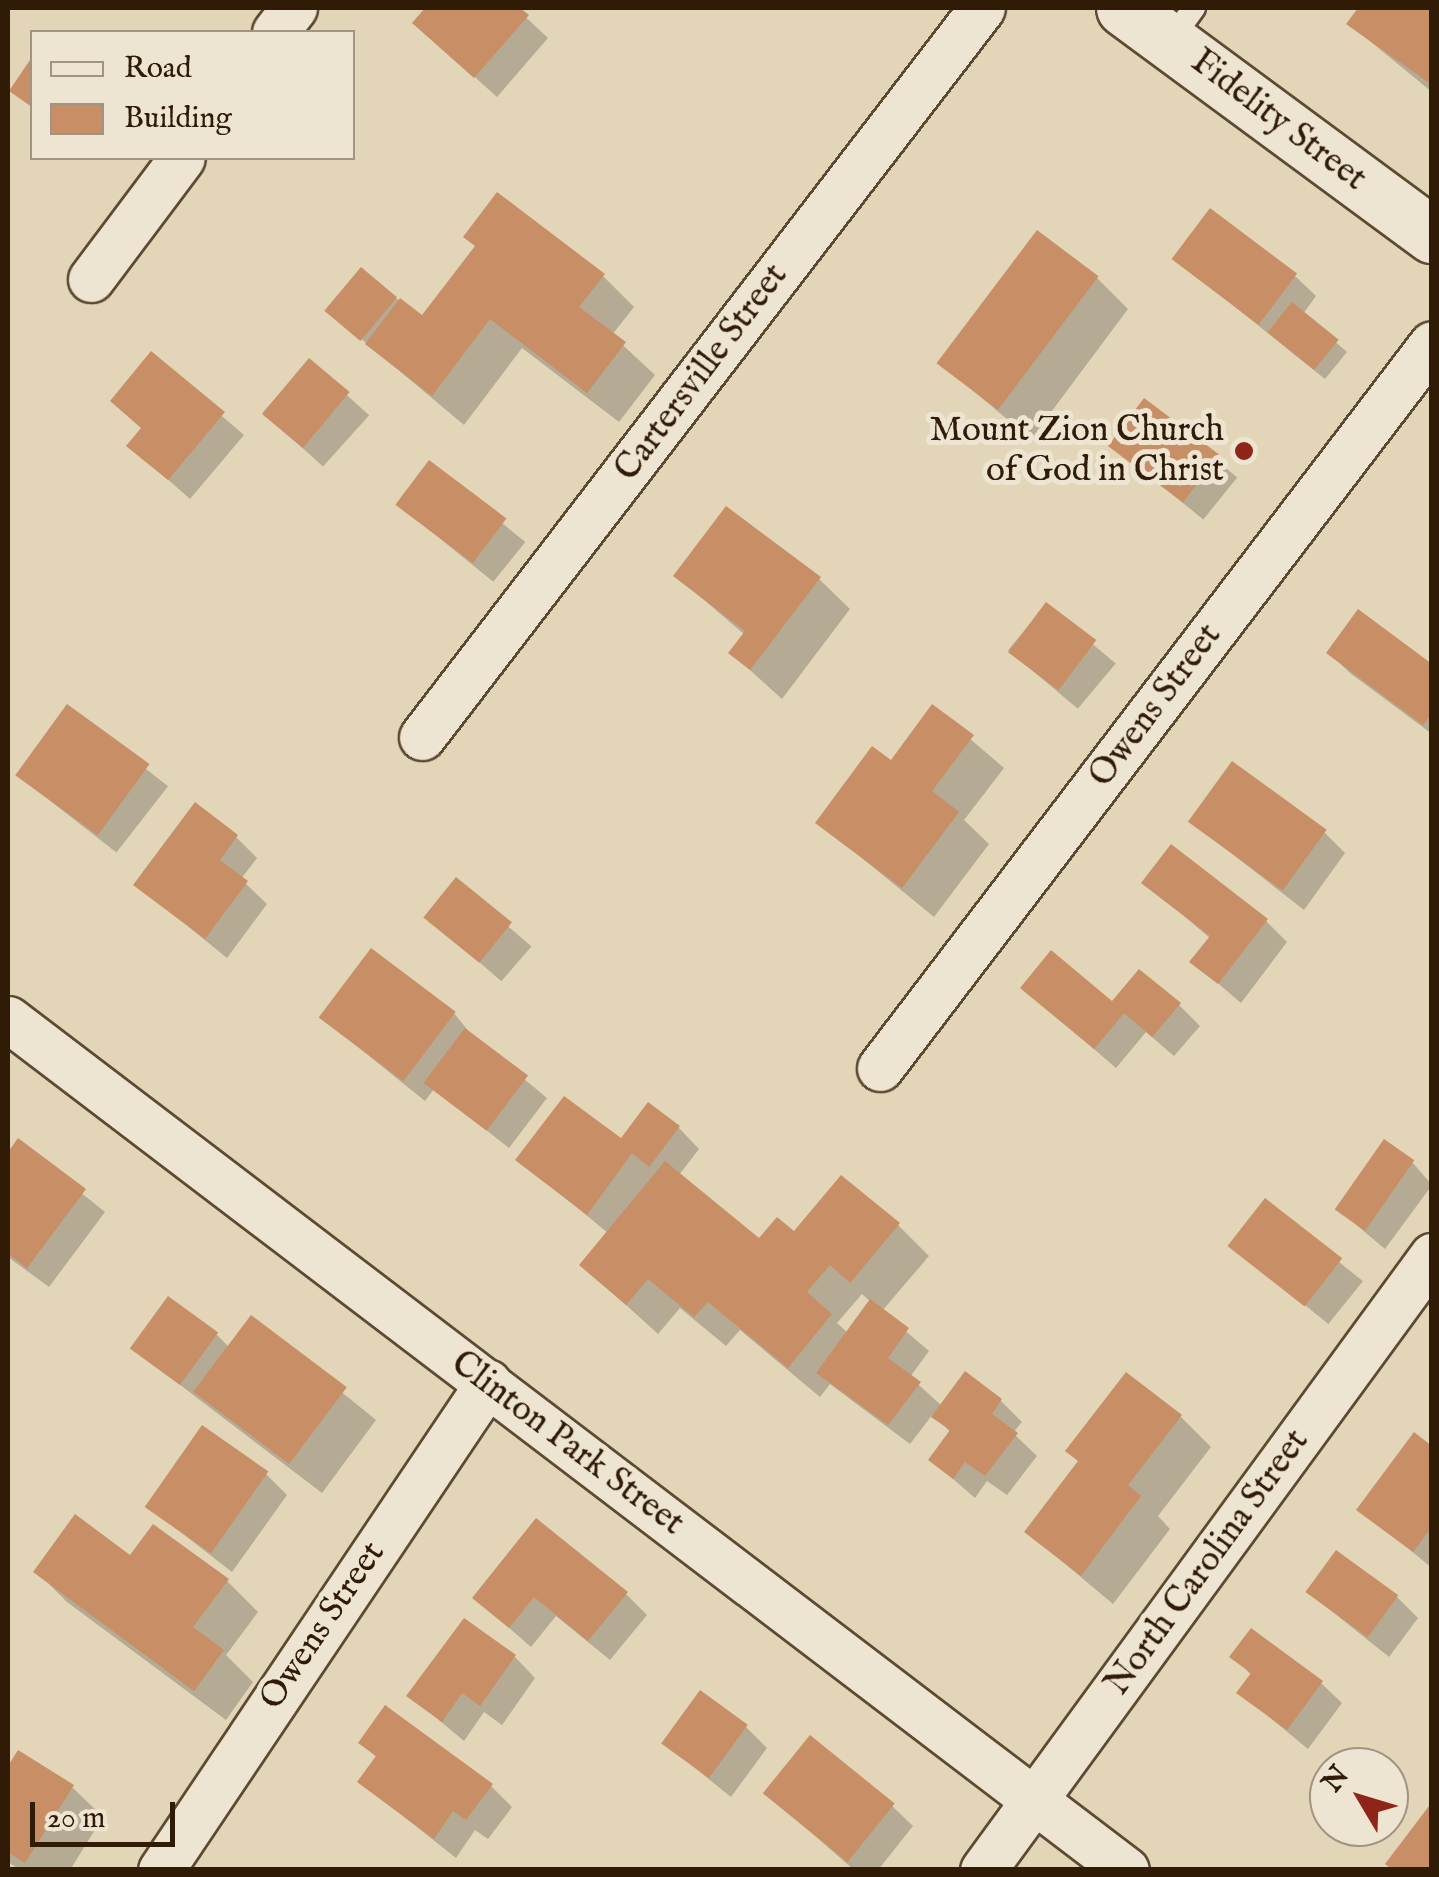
<!DOCTYPE html>
<html>
<head>
<meta charset="utf-8">
<style>
	body { margin:0 }
	#map { position:relative; width:1439px; height:1877px; overflow:hidden; background:#e3d5b8; font-family:"IM FELL English",serif }
	div>[style] { position:absolute }
	.shadow>* { inset:0; background:#0003; transform-origin:0 0 }
	.building>* { inset:0; background:#c88e65; transform-origin:0 0 }
	.roads { filter:drop-shadow(2px 0 #5d4a32) drop-shadow(-2px 0 #5d4a32) drop-shadow(0 2px #5d4a32) drop-shadow(0 -2px #5d4a32) }
	.lane>* { height:22px; margin:-11px; padding:0 11px; transform-origin:11px; border-radius:11px; background:#ede4d1 }
	.street>* { height:45px; margin:-22.5px; padding:0 22.5px; transform-origin:22.5px; border-radius:22.5px; background:#ede4d1 }
	.secondary>* { height:55px; margin:-27.5px; padding:0 27.5px; transform-origin:27.5px; border-radius:27.5px; background:#ede4d1 }
	.dots>* { width:28px; height:28px; translate:-50% -50%; box-sizing:border-box; border:5px solid #ede4d1; border-radius:50% }
	span { translate:-50% -50%; white-space:nowrap; text-align:center; line-height:1.15; -webkit-text-stroke:10px #ede4d1; paint-order:stroke }
	.street-label { font-size:35px; color:#301b06 }
	.poi-label { font-size:35px; color:#301b06 }
	.right { translate:-100% -50%; text-align:right }
	.frame { position:absolute; inset:0; border:10px solid #301b06; pointer-events:none }
	.legend { position:absolute; left:30px; top:30px; width:325px; height:130px; box-sizing:border-box; background:#ede4d1; border:2px solid #a19480; margin:0; padding:12px 18px; list-style:none; font-size:30px; color:#301b06 }
	.legend li { display:flex; align-items:center; gap:20px; height:50px }
	.legend b { width:50px; border:2px solid #a19480 }
	.north { position:absolute; left:1309px; top:1747px; width:100px; height:100px; box-sizing:border-box; background:#ede4d1; border:2px solid #a19480; border-radius:50%; rotate:308deg; font-size:28px; font-weight:700; line-height:40px; text-align:center; color:#301b06 }
	.north::after { content:''; display:block; margin:auto; width:35px; height:45px; background:#8f2418; clip-path:polygon(50% 0,100% 100%,50% 72%,0 100%) }
	.scale { position:absolute; left:30px; top:1802px; width:145px; height:45px; box-sizing:border-box; border:5px solid #301b06; border-top:0; padding-left:12px; font-size:30px; line-height:35px; white-space:nowrap; color:#301b06; -webkit-text-stroke:8px #ede4d1; paint-order:stroke }
</style>
</head>
<body>
<div id="map">
	<div class="shadow">
		<div style="clip-path:polygon(428px 8px,516px 8px,548px 38px,497px 97px,415px 23px)"></div>
		<div style="clip-path:polygon(1361px 8px,1432px 8px,1432px 92px,1349px 24px)"></div>
		<div style="clip-path:polygon(1175px 259px,1295px 276px,1316px 296px,1303px 314px,1347px 352px,1325px 379px)"></div>
		<div style="clip-path:polygon(361px 271px,423px 319px,603px 276px,634px 307px,612px 335px,655px 375px,619px 422px,522px 348px,464px 425px,328px 311px)"></div>
		<div style="clip-path:polygon(1097px 278px,1128px 309px,1031px 439px,941px 364px)"></div>
		<div style="clip-path:polygon(151px 355px,244px 435px,190px 499px,130px 446px,143px 429px)"></div>
		<div style="left:309px;top:361px;width:81px;height:69px;rotate:42deg"></div>
		<div style="left:1144px;top:402px;width:120px;height:54px;rotate:39deg"></div>
		<div style="left:429px;top:464px;width:124px;height:51px;rotate:39deg"></div>
		<div style="clip-path:polygon(676px 576px,819px 579px,850px 609px,782px 699px,731px 653px,745px 635px)"></div>
		<div style="left:1046px;top:605px;width:91px;height:59px;rotate:40deg"></div>
		<div style="clip-path:polygon(1329px 653px,1432px 667px,1432px 734px,1350px 673px)"></div>
		<div style="clip-path:polygon(933px 707px,1004px 768px,964px 820px,989px 844px,934px 917px,818px 822px,891px 763px)"></div>
		<div style="left:68px;top:708px;width:127px;height:84px;rotate:38deg"></div>
		<div style="clip-path:polygon(1190px 821px,1324px 832px,1345px 853px,1304px 910px)"></div>
		<div style="clip-path:polygon(236px 837px,257px 858px,241px 879px,267px 904px,227px 958px,136px 884px)"></div>
		<div style="left:456px;top:881px;width:100px;height:46px;rotate:41deg"></div>
		<div style="clip-path:polygon(1145px 883px,1266px 921px,1287px 942px,1241px 1003px,1193px 962px,1211px 939px)"></div>
		<div style="clip-path:polygon(371px 951px,454px 1013px,473px 1037px,547px 1098px,509px 1148px,434px 1089px,425px 1101px,322px 1018px)"></div>
		<div style="clip-path:polygon(1023px 988px,1112px 1005px,1179px 1005px,1200px 1026px,1174px 1056px,1146px 1032px,1116px 1068px)"></div>
		<div style="clip-path:polygon(evenodd,679px 1128px,699px 1149px,679px 1175px,759px 1242px,898px 1225px,929px 1256px,882px 1311px,929px 1351px,910px 1377px,942px 1406px,1001px 1401px,1022px 1422px,1013px 1433px,1037px 1456px,1007px 1495px,987px 1481px,975px 1498px,931px 1460px,951px 1433px,933px 1414px,910px 1444px,830px 1384px,820px 1397px,740px 1330px,726px 1346px,680px 1308px,658px 1334px,582px 1265px,608px 1233px,519px 1160px,679px 1128px,862px 1294px,871px 1302px,848px 1333px,837px 1323px,862px 1294px)"></div>
		<div style="clip-path:polygon(18px 1142px,105px 1212px,49px 1287px,8px 1257px,8px 1156px)"></div>
		<div style="clip-path:polygon(1412px 1162px,1432px 1185px,1385px 1249px,1336px 1208px)"></div>
		<div style="left:1265px;top:1202px;width:126px;height:55px;rotate:39deg"></div>
		<div style="clip-path:polygon(252px 1319px,376px 1420px,322px 1493px,133px 1349px,216px 1334px,230px 1348px)"></div>
		<div style="clip-path:polygon(1181px 1417px,1211px 1447px,1158px 1516px,1170px 1529px,1113px 1604px,1027px 1532px)"></div>
		<div style="clip-path:polygon(1432px 1449px,1432px 1568px,1360px 1509px)"></div>
		<div style="clip-path:polygon(266px 1474px,287px 1495px,232px 1572px,147px 1506px)"></div>
		<div style="clip-path:polygon(131px 1559px,227px 1581px,258px 1612px,226px 1655px,253px 1682px,226px 1720px,67px 1602px,36px 1571px)"></div>
		<div style="clip-path:polygon(1309px 1593px,1397px 1597px,1418px 1618px,1389px 1657px)"></div>
		<div style="clip-path:polygon(626px 1594px,647px 1615px,610px 1660px,556px 1616px,531px 1647px,475px 1598px)"></div>
		<div style="clip-path:polygon(1233px 1656px,1321px 1683px,1342px 1703px,1308px 1749px,1240px 1693px,1252px 1676px)"></div>
		<div style="clip-path:polygon(515px 1657px,535px 1678px,502px 1725px,484px 1712px,464px 1741px,410px 1696px)"></div>
		<div style="clip-path:polygon(746px 1727px,767px 1748px,731px 1797px,664px 1743px)"></div>
		<div style="clip-path:polygon(361px 1742px,491px 1786px,512px 1807px,488px 1839px,475px 1830px,456px 1858px,360px 1782px,377px 1758px)"></div>
		<div style="clip-path:polygon(19px 1753px,72px 1787px,103px 1817px,70px 1870px,20px 1870px,8px 1862px,8px 1771px)"></div>
		<div style="clip-path:polygon(766px 1793px,892px 1806px,913px 1826px,878px 1870px,854px 1870px)"></div>
	</div>
	<div class="building">
		<div style="clip-path:polygon(425px 8px,520px 8px,529px 15px,474px 78px,412px 23px)"></div>
		<div style="clip-path:polygon(1358px 8px,1432px 8px,1432px 85px,1346px 24px)"></div>
		<div style="clip-path:polygon(32px 57px,32px 107px,9px 91px)"></div>
		<div style="clip-path:polygon(497px 192px,605px 274px,579px 307px,626px 342px,587px 393px,490px 319px,432px 396px,365px 344px,400px 298px,422px 315px,475px 246px,463px 237px)"></div>
		<div style="left:1210px;top:208px;width:109px;height:64px;rotate:37deg"></div>
		<div style="left:1037px;top:230px;width:77px;height:167px;rotate:37deg"></div>
		<div style="left:361px;top:267px;width:47px;height:57px;rotate:40deg"></div>
		<div style="left:1292px;top:302px;width:60px;height:39px;rotate:39deg"></div>
		<div style="clip-path:polygon(151px 351px,225px 412px,168px 480px,126px 446px,141px 428px,110px 401px)"></div>
		<div style="left:309px;top:358px;width:53px;height:73px;rotate:40deg"></div>
		<div style="left:1144px;top:398px;width:94px;height:60px;rotate:37deg"></div>
		<div style="left:429px;top:460px;width:97px;height:56px;rotate:37deg"></div>
		<div style="clip-path:polygon(726px 506px,821px 577px,750px 670px,728px 653px,745px 631px,673px 576px)"></div>
		<div style="left:1046px;top:602px;width:63px;height:63px;rotate:37deg"></div>
		<div style="clip-path:polygon(1358px 609px,1432px 664px,1432px 713px,1423px 725px,1326px 653px)"></div>
		<div style="left:67px;top:704px;width:102px;height:88px;rotate:36deg"></div>
		<div style="clip-path:polygon(932px 704px,974px 735px,932px 791px,959px 812px,902px 888px,815px 823px,872px 746px,891px 760px)"></div>
		<div style="left:1232px;top:761px;width:117px;height:75px;rotate:36deg"></div>
		<div style="clip-path:polygon(195px 802px,238px 835px,220px 860px,248px 881px,205px 939px,133px 885px)"></div>
		<div style="clip-path:polygon(1171px 844px,1268px 919px,1218px 984px,1189px 962px,1210px 936px,1141px 883px)"></div>
		<div style="left:456px;top:877px;width:72px;height:52px;rotate:39deg"></div>
		<div style="left:371px;top:948px;width:106px;height:87px;rotate:37deg"></div>
		<div style="clip-path:polygon(1051px 950px,1112px 1001px,1139px 969px,1181px 1003px,1152px 1037px,1124px 1013px,1094px 1049px,1020px 988px)"></div>
		<div style="left:465px;top:1028px;width:79px;height:69px;rotate:37deg"></div>
		<div style="clip-path:polygon(564px 1096px,621px 1138px,648px 1102px,680px 1126px,649px 1167px,632px 1153px,587px 1215px,515px 1160px)"></div>
		<div style="clip-path:polygon(18px 1138px,86px 1189px,27px 1268px,8px 1254px,8px 1152px)"></div>
		<div style="left:1384px;top:1139px;width:37px;height:86px;rotate:35deg"></div>
		<div style="clip-path:polygon(665px 1161px,759px 1238px,777px 1217px,794px 1231px,841px 1175px,900px 1223px,850px 1283px,830px 1265px,807px 1292px,832px 1314px,788px 1368px,708px 1302px,694px 1317px,648px 1279px,626px 1305px,579px 1265px)"></div>
		<div style="left:1265px;top:1198px;width:98px;height:61px;rotate:38deg"></div>
		<div style="left:168px;top:1296px;width:62px;height:65px;rotate:36deg"></div>
		<div style="clip-path:polygon(870px 1299px,909px 1328px,888px 1358px,921px 1382px,888px 1425px,816px 1373px)"></div>
		<div style="left:251px;top:1315px;width:120px;height:96px;rotate:37deg"></div>
		<div style="clip-path:polygon(965px 1371px,1002px 1399px,992px 1414px,1018px 1433px,985px 1476px,965px 1462px,953px 1479px,928px 1460px,950px 1430px,931px 1417px)"></div>
		<div style="clip-path:polygon(1126px 1372px,1182px 1415px,1128px 1485px,1141px 1496px,1081px 1576px,1024px 1532px,1078px 1461px,1065px 1451px)"></div>
		<div style="left:202px;top:1425px;width:81px;height:100px;rotate:35deg"></div>
		<div style="clip-path:polygon(1414px 1432px,1432px 1446px,1432px 1527px,1413px 1552px,1356px 1510px)"></div>
		<div style="clip-path:polygon(75px 1514px,130px 1555px,153px 1524px,229px 1579px,193px 1627px,224px 1650px,194px 1691px,33px 1572px)"></div>
		<div style="clip-path:polygon(536px 1518px,628px 1592px,588px 1641px,534px 1597px,509px 1628px,472px 1598px)"></div>
		<div style="left:1336px;top:1550px;width:77px;height:52px;rotate:36deg"></div>
		<div style="clip-path:polygon(464px 1618px,516px 1655px,480px 1706px,462px 1693px,442px 1722px,406px 1696px)"></div>
		<div style="clip-path:polygon(1251px 1628px,1323px 1681px,1287px 1730px,1236px 1693px,1251px 1673px,1229px 1657px)"></div>
		<div style="left:700px;top:1690px;width:59px;height:66px;rotate:36deg"></div>
		<div style="clip-path:polygon(385px 1705px,493px 1784px,466px 1820px,453px 1811px,434px 1839px,357px 1782px,376px 1756px,358px 1743px)"></div>
		<div style="left:810px;top:1735px;width:109px;height:75px;rotate:39deg"></div>
		<div style="clip-path:polygon(18px 1750px,74px 1785px,25px 1863px,8px 1852px,8px 1766px)"></div>
		<div style="clip-path:polygon(1432px 1802px,1432px 1870px,1393px 1870px,1385px 1864px)"></div>
	</div>
	<div class="roads">
		<div class="lane">
			<div style="left:1170px;top:41px;width:41px;rotate:-54deg"></div>
		</div>
		<div class="street">
			<div style="left:275px;top:32px;width:31px;rotate:-52deg"></div>
			<div style="left:91px;top:279px;width:151px;rotate:-53.1deg"></div>
			<div style="left:422px;top:737px;width:919px;rotate:-52.47deg"></div>
			<div style="left:8px;top:1019px;width:1405px;rotate:37.28deg"></div>
			<div style="left:880px;top:1068px;width:910px;rotate:-52.68deg"></div>
			<div style="left:161px;top:1870px;width:587px;rotate:-56.12deg"></div>
			<div style="left:983px;top:1870px;width:761px;rotate:-53.82deg"></div>
		</div>
		<div class="secondary">
			<div style="left:1124px;top:8px;width:383px;rotate:36.4deg"></div>
		</div>
	</div>
	<div class="dots">
		<div style="left:1244px;top:451px;background:#8f2418"></div>
	</div>
	<div class="street-label">
		<span style="left:1278px;top:121px;rotate:37deg">Fidelity Street</span>
		<span style="left:702px;top:373px;rotate:-53deg">Cartersville Street</span>
		<span style="left:1156px;top:706px;rotate:-53deg">Owens Street</span>
		<span style="left:567px;top:1444px;rotate:37deg">Clinton Park Street</span>
		<span style="left:1208px;top:1563px;rotate:-54deg">North Carolina Street</span>
		<span style="left:323px;top:1626px;rotate:-56deg">Owens Street</span>
	</div>
	<div class="poi-label">
		<span class="right" style="left:1224px;top:451px">Mount Zion Church<br>of God in Christ</span>
	</div>
	<div class="frame"></div>
	<ul class="legend">
	<li><b style="height:12px;background:#ede4d1"></b>Road</li>
	<li><b style="height:28px;background:#c88e65"></b>Building</li>
	</ul>
	<div class="north">N</div>
	<div class="scale">20 m</div>
</div>
</body>
</html>
